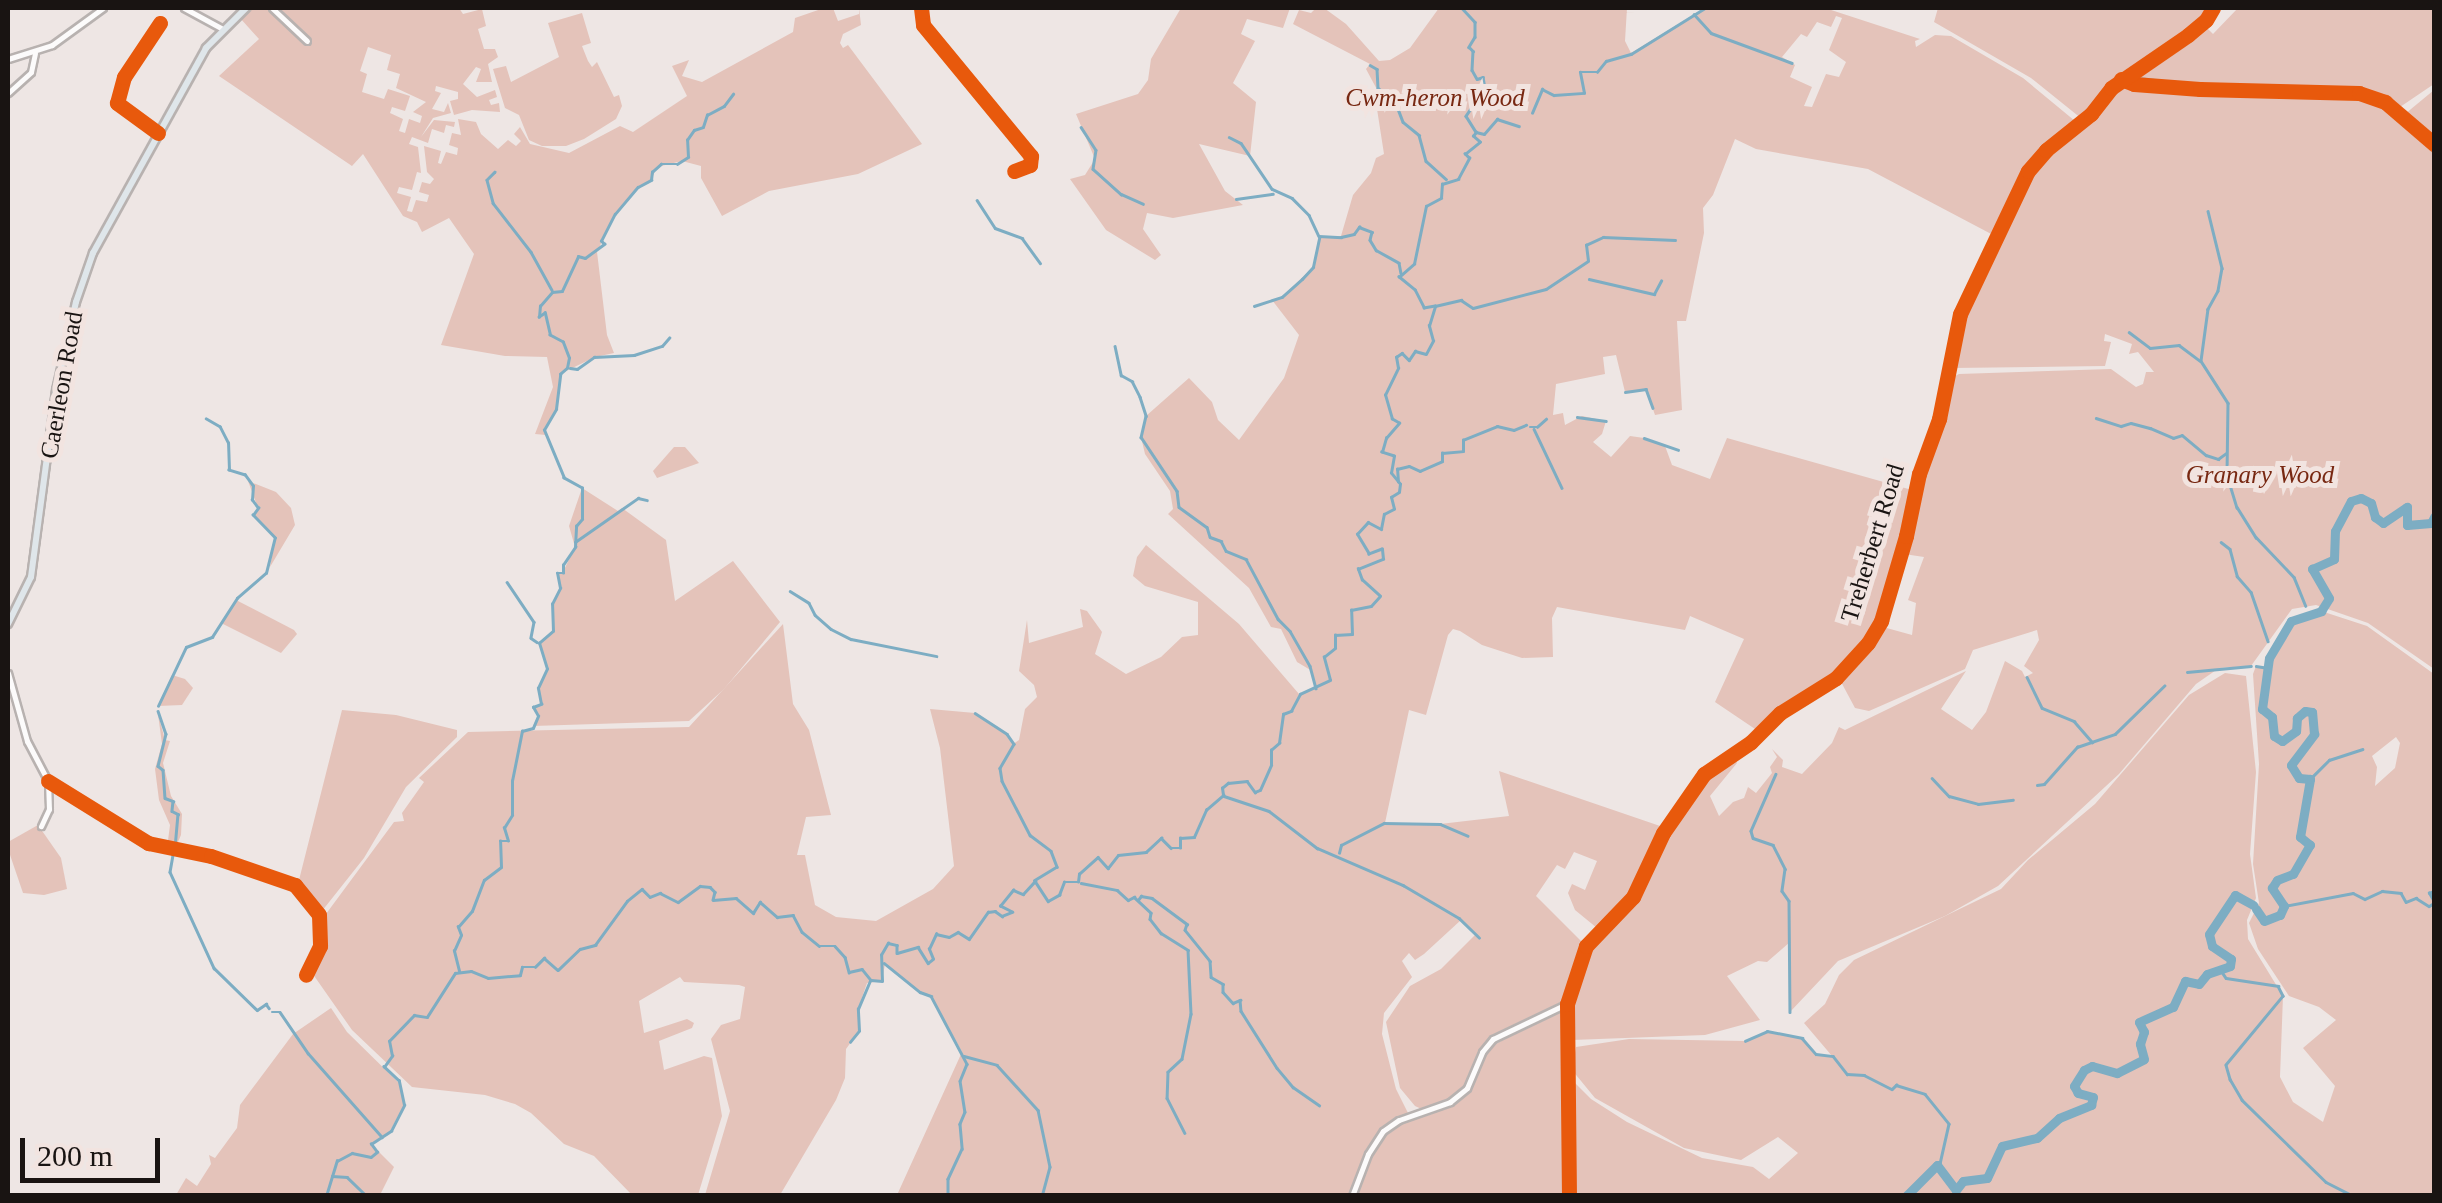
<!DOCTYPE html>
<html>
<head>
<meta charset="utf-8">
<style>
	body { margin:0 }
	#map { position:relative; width:2442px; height:1203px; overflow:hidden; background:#eee6e4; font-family:Georgia,serif }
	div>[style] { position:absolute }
	.green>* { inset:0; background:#e4c3ba }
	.stream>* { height:2.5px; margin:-1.25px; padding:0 1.25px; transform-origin:1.25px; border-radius:1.25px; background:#7dadc3 }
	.river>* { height:9px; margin:-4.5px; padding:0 4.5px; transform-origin:4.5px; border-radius:4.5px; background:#7dadc3 }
	.roads { filter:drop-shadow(2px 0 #b8b2b0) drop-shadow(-2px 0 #b8b2b0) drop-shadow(0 2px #b8b2b0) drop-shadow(0 -2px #b8b2b0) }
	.minor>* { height:5px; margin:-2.5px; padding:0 2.5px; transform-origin:2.5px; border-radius:2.5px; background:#fcfbfb }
	.major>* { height:6px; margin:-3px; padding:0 3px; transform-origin:3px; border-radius:3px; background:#dfe6ea }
	.cycleway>* { height:15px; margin:-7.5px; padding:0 7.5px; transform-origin:7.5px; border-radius:7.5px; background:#e8590c }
	span { translate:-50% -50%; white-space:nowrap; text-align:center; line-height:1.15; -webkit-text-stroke:10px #f2e4e0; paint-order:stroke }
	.park-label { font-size:25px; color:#782812; font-style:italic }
	.street-label { font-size:25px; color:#191412 }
	.frame { position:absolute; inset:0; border:10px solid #191412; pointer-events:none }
	.scale { position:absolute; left:20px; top:1138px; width:140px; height:45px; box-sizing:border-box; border:5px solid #191412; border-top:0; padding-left:12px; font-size:30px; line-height:35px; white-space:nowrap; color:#191412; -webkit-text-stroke:8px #f2e4e0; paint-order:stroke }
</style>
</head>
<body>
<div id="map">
	<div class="green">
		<div style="clip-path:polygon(evenodd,249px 8px,270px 8px,304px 45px,310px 37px,296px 31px,276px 8px,459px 8px,463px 14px,482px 9px,486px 26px,478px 29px,484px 49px,495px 49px,498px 57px,488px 64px,492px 82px,476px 82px,481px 69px,476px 67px,463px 84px,477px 97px,495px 90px,497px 97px,489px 100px,491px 105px,499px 103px,500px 112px,472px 110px,454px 115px,450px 101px,458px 99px,458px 92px,436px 86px,435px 91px,441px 93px,432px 109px,444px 112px,448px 103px,451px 113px,433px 118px,421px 137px,434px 120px,455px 122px,454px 127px,446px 125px,444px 133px,432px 129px,428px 143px,412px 137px,409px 144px,418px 147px,421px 173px,417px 172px,412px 190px,399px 187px,397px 193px,411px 197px,407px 211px,412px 212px,416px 200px,427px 202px,429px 195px,419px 192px,422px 182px,430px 184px,434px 179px,427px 172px,424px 146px,441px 151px,438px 163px,441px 164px,446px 152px,457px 155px,458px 148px,449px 145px,452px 133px,461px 135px,458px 119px,476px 122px,481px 134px,498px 149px,508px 140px,516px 146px,521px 141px,514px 134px,520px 127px,530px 144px,569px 153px,620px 126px,633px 132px,687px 96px,672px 66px,689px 60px,682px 76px,702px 82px,793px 32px,795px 18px,824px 8px,833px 8px,838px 21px,859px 14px,859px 8px,861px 25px,843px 34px,840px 43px,843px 48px,848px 45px,922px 144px,858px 174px,769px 191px,722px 216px,701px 178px,701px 166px,682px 161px,657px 167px,651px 180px,638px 187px,615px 214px,597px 252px,607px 335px,614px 353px,595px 357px,560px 374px,556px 409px,544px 430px,546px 435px,535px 434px,553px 387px,547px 357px,505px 356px,441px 345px,474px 254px,449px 218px,422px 232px,417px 222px,403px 216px,363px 154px,352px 166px,219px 76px,259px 39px,240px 18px,249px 8px,368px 47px,391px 55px,387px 70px,400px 74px,396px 88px,426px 102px,413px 112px,422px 116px,420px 123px,409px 119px,405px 133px,399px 131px,403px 119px,390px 113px,392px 107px,405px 111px,410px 96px,388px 89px,384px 99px,362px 92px,367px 74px,360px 71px,368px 47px)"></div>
		<div style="clip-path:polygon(1181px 8px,1290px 8px,1283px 28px,1247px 19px,1241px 34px,1255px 41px,1233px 83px,1256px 102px,1250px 156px,1199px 144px,1225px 191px,1243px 205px,1173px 218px,1147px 213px,1143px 229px,1161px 255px,1155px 260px,1106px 230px,1070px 179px,1085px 175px,1095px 159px,1076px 114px,1138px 94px,1148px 80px,1151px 59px)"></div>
		<div style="clip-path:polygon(evenodd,1316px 8px,1324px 8px,1346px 24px,1379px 61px,1390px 60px,1410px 48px,1439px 8px,1627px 8px,1625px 41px,1631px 53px,1705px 8px,1825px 8px,1920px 39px,1915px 41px,1916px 47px,1935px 35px,1951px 36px,2023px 78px,2075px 121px,2029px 164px,1995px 236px,1868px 169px,1756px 149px,1735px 139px,1713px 195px,1703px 208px,1704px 233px,1686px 321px,1677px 321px,1682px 410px,1655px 415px,1646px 389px,1625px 392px,1616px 355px,1603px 357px,1605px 374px,1556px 384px,1553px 415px,1563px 413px,1565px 425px,1582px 416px,1606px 421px,1602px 434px,1593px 442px,1611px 457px,1630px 436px,1644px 438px,1665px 446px,1672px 465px,1710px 479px,1727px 438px,1912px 490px,1879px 619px,1861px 649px,1821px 687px,1780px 710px,1758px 731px,1715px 702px,1744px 639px,1690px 616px,1685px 630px,1557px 607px,1552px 618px,1553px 657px,1522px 658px,1482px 645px,1460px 631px,1453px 629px,1448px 635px,1426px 715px,1409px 710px,1385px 823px,1440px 824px,1509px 816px,1499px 771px,1663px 827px,1634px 891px,1597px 928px,1575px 910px,1568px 893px,1572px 884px,1585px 890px,1597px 861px,1574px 852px,1565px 869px,1557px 865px,1536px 896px,1584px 944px,1562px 1001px,1525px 1024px,1500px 1031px,1481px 1050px,1463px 1090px,1428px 1112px,1415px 1106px,1400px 1088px,1386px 1022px,1410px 986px,1441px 969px,1476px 934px,1461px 920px,1424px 954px,1415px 960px,1409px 953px,1402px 961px,1412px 977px,1384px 1013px,1382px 1034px,1396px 1089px,1409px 1115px,1393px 1121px,1368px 1150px,1349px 1195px,897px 1195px,962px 1052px,931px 996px,920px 992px,885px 964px,882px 981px,867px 983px,858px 1009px,859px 1031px,846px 1049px,845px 1078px,836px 1100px,780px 1195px,705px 1195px,730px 1111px,711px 1039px,721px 1025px,740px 1019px,745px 987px,739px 985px,684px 982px,680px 977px,639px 1001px,644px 1033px,687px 1019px,694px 1023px,692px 1028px,659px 1041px,664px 1070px,704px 1056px,712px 1058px,722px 1116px,698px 1195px,632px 1195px,594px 1156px,564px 1144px,531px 1113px,515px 1104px,485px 1095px,412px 1087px,352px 1030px,310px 970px,321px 952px,323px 918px,394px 822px,404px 821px,402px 813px,424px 782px,419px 778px,468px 732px,689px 727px,783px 624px,793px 704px,809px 730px,831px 815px,806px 817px,797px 855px,805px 855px,815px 905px,836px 917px,876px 921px,933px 889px,954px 866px,940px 748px,930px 709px,975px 713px,1007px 734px,1013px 744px,1019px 740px,1025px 709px,1037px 697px,1034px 685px,1019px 671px,1027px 620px,1029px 643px,1083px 627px,1080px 609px,1087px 611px,1102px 632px,1095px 654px,1126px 674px,1161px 657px,1182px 637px,1198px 635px,1198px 602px,1145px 586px,1133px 576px,1137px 557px,1146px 545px,1239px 624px,1299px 694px,1316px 688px,1312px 671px,1297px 662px,1281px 629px,1271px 627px,1249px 588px,1168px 514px,1173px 509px,1170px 491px,1145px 454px,1141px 437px,1146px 416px,1189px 378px,1212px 402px,1218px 420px,1239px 440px,1284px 378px,1299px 335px,1272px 300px,1282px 297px,1313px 267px,1319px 236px,1341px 236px,1353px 195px,1371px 173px,1376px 158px,1384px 154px,1377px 109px,1381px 97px,1366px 69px,1370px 64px,1293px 24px,1299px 10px,1311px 13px,1316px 8px,1836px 16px,1842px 18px,1829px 50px,1846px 62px,1839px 77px,1826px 74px,1812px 107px,1804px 106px,1812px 87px,1790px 77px,1795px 65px,1782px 57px,1801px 34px,1807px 37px,1817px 22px,1831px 27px,1836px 16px)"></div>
		<div style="clip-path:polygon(1938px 8px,2209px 8px,2200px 22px,2180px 38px,2106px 85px,2082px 119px,2031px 78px,1934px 22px)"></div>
		<div style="clip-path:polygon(2238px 8px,2434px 8px,2434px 84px,2400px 107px,2372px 94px,2335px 86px,2300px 90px,2183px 86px,2132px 79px,2205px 26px,2213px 34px)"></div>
		<div style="clip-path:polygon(582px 13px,591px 43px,582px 46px,588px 61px,592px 67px,597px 62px,614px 97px,619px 95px,622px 106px,616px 119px,584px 139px,566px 146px,542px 146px,529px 140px,519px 115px,505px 108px,493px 69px,506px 66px,511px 82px,559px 57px,548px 23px)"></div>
		<div style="clip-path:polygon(2123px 86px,2289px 94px,2329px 90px,2365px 97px,2396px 113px,2434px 147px,2434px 669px,2368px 623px,2316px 605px,2292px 609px,2251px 666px,2219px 668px,2196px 684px,2119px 774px,1998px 886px,1945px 916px,1838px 961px,1790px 1012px,1790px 942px,1767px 962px,1758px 961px,1727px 976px,1760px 1020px,1705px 1035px,1572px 1040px,1570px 995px,1590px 946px,1612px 920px,1620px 919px,1666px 832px,1713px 769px,1734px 756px,1737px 763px,1710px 796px,1719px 816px,1733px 802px,1744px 798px,1748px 787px,1756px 793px,1772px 773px,1770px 767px,1777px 757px,1772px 749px,1783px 760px,1782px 767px,1802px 774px,1832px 743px,1839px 727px,1845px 730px,1966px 671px,1941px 709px,1972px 730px,1986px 712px,2005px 661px,2022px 671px,2025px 677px,2033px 673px,2024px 666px,2039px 640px,2037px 630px,1973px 650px,1965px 669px,1869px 711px,1855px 708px,1840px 680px,1883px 627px,1912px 635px,1916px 603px,1908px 600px,1924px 557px,1904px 554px,1949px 379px,1959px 374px,2111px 369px,2136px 387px,2143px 384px,2146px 372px,2154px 372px,2138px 352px,2129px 354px,2132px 344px,2105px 334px,2104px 341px,2111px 342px,2105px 366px,1952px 368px,1966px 308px,2030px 174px)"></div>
		<div style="clip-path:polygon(2434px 90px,2434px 141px,2405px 114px)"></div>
		<div style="clip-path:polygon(674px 447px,685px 447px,699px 463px,657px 478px,653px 471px)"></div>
		<div style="clip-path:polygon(248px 481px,276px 492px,291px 508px,295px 525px,270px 567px,275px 538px,253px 515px,258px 508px)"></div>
		<div style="clip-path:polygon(582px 488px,618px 511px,622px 508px,666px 540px,675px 601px,733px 561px,780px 622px,724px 689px,689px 721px,533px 726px,538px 716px,533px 707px,541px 704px,538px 688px,547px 669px,539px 643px,552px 631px,552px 604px,560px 588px,557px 573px,563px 572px,575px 547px,569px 526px)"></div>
		<div style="clip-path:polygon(236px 600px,294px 630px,297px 634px,281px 653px,221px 623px)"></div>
		<div style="clip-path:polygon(evenodd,2321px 611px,2367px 626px,2434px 674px,2434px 1195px,1572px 1195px,1572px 1080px,1591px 1099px,1627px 1122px,1702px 1158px,1753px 1167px,1769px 1179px,1798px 1153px,1778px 1137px,1741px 1160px,1684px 1148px,1595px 1098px,1572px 1070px,1576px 1047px,1629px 1039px,1745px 1041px,1767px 1031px,1802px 1038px,1816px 1054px,1832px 1056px,1804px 1023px,1825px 1004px,1839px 975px,1854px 960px,2001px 889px,2028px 860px,2095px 804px,2189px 695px,2225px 673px,2246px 676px,2256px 772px,2250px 854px,2256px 898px,2247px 920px,2248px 939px,2283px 996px,2280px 1077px,2293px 1102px,2323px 1122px,2335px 1086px,2303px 1048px,2336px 1020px,2319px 1007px,2289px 996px,2258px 949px,2249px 923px,2259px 903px,2253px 864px,2259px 764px,2253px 674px,2256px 666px,2268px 667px,2291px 621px,2321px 611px,2396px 737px,2400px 743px,2395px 768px,2375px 786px,2377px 767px,2372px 756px,2396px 737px)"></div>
		<div style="clip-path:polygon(172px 675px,185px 679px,193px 688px,182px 705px,158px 706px)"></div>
		<div style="clip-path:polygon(342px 710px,396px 715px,457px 730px,457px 737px,406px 787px,364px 858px,322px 911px,298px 884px)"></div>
		<div style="clip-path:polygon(158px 714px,165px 740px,170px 741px,163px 763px,171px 796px,182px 814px,181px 835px,175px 849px,167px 848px,170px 825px,159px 800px,155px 769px,162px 744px)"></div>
		<div style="clip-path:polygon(38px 825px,61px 858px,67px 889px,44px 895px,23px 893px,8px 849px,8px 842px)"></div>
		<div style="clip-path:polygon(331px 1008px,347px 1032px,400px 1084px,404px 1105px,388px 1135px,371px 1144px,394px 1167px,380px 1195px,176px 1195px,186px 1178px,197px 1186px,211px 1164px,209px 1155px,215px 1158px,237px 1128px,240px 1105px,293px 1034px)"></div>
		<div style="clip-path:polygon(1557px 1009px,1564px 1015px,1566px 1195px,1354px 1196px,1367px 1161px,1391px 1127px,1432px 1114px,1456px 1100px,1470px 1087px,1489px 1048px)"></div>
	</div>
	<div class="stream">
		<div style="left:1462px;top:8px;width:19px;rotate:47deg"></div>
		<div style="left:1475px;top:22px;width:15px;rotate:90deg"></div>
		<div style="left:1475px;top:37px;width:12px;rotate:121deg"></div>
		<div style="left:1469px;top:47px;width:6px;rotate:45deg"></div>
		<div style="left:1473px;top:51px;width:19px;rotate:93deg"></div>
		<div style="left:1472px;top:70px;width:10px;rotate:61deg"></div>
		<div style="left:1477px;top:79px;width:6px;rotate:-18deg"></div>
		<div style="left:1483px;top:77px;width:11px;rotate:80deg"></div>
		<div style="left:1485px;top:88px;width:34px;rotate:124deg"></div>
		<div style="left:1466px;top:116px;width:19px;rotate:58deg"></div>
		<div style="left:1713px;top:8px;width:2px"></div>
		<div style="left:1721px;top:8px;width:7px"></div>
		<div style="left:1694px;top:14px;width:25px;rotate:48deg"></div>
		<div style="left:1711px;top:33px;width:86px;rotate:20.3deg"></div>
		<div style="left:1370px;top:65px;width:8px;rotate:30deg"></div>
		<div style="left:1377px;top:69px;width:19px;rotate:87deg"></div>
		<div style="left:1378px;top:88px;width:21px;rotate:37deg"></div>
		<div style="left:1395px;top:101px;width:22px;rotate:69deg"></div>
		<div style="left:1403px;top:122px;width:21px;rotate:39deg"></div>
		<div style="left:1419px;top:135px;width:27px;rotate:75deg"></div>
		<div style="left:1426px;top:161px;width:27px;rotate:42deg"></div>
		<div style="left:1532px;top:113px;width:26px;rotate:-67deg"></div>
		<div style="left:1542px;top:89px;width:13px;rotate:27deg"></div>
		<div style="left:1554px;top:95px;width:30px;rotate:-4deg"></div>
		<div style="left:1584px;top:93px;width:21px;rotate:-101deg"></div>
		<div style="left:1580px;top:72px;width:17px"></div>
		<div style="left:1597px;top:72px;width:14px;rotate:-51deg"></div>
		<div style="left:1606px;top:61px;width:26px;rotate:-16deg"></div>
		<div style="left:1631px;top:54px;width:87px;rotate:-31.9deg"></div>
		<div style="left:1081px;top:127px;width:27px;rotate:57deg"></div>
		<div style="left:1096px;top:150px;width:19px;rotate:99deg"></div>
		<div style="left:1093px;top:169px;width:38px;rotate:42deg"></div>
		<div style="left:1121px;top:194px;width:24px;rotate:24deg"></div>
		<div style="left:1229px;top:137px;width:13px;rotate:27deg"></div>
		<div style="left:1241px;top:143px;width:55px;rotate:56deg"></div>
		<div style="left:1272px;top:189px;width:22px;rotate:24deg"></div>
		<div style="left:1292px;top:198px;width:24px;rotate:45deg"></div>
		<div style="left:1309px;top:215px;width:23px;rotate:65deg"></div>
		<div style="left:1319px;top:236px;width:22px;rotate:3deg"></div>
		<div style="left:1341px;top:237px;width:13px;rotate:-13deg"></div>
		<div style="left:1354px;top:234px;width:9px;rotate:-54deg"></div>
		<div style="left:1359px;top:227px;width:14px;rotate:21deg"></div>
		<div style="left:1372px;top:232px;width:8px;rotate:104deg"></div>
		<div style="left:1370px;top:240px;width:12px;rotate:59deg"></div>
		<div style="left:1376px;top:250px;width:26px;rotate:29deg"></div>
		<div style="left:1399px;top:263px;width:10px;rotate:79deg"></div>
		<div style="left:495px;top:172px;width:11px;rotate:135deg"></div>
		<div style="left:487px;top:180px;width:24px;rotate:75deg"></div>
		<div style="left:493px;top:203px;width:62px;rotate:52.2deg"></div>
		<div style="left:531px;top:252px;width:43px;rotate:61.1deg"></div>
		<div style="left:1236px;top:199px;width:37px;rotate:-8deg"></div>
		<div style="left:977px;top:200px;width:33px;rotate:57deg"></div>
		<div style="left:995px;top:228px;width:29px;rotate:20deg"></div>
		<div style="left:1022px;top:238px;width:31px;rotate:54deg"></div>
		<div style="left:2208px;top:211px;width:59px;rotate:76.2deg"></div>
		<div style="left:2222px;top:268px;width:23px;rotate:100deg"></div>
		<div style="left:2218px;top:291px;width:21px;rotate:119deg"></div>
		<div style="left:2208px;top:309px;width:52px;rotate:97.7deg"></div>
		<div style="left:2201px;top:361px;width:50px;rotate:57.3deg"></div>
		<div style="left:2228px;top:403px;width:72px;rotate:90.8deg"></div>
		<div style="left:2227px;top:475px;width:34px;rotate:73deg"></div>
		<div style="left:2237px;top:507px;width:36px;rotate:58deg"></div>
		<div style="left:2256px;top:537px;width:55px;rotate:46.5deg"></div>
		<div style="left:2294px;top:577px;width:31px;rotate:68deg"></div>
		<div style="left:1589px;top:279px;width:67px;rotate:13deg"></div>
		<div style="left:1654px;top:294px;width:15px;rotate:-62deg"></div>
		<div style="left:1254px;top:306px;width:29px;rotate:-18deg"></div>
		<div style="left:1282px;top:297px;width:27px;rotate:-42deg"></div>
		<div style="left:1302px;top:279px;width:16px;rotate:-47deg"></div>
		<div style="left:1313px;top:267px;width:30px;rotate:-78deg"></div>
		<div style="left:1435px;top:306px;width:27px;rotate:-13deg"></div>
		<div style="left:1461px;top:300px;width:14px;rotate:34deg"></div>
		<div style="left:1473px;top:308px;width:75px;rotate:-14.6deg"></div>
		<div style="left:1546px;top:289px;width:50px;rotate:-33.7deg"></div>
		<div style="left:1588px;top:261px;width:16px;rotate:-97deg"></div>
		<div style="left:1586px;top:245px;width:19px;rotate:-25deg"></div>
		<div style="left:1603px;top:237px;width:72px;rotate:2.4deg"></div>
		<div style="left:2129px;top:332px;width:26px;rotate:37deg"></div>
		<div style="left:2150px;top:348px;width:29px;rotate:-6deg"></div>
		<div style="left:2179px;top:345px;width:26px;rotate:37deg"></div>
		<div style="left:1115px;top:346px;width:30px;rotate:78deg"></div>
		<div style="left:1121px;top:375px;width:13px;rotate:29deg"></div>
		<div style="left:1132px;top:381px;width:18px;rotate:63deg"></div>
		<div style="left:1140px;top:397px;width:20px;rotate:72deg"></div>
		<div style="left:1146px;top:416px;width:22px;rotate:103deg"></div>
		<div style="left:1141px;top:437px;width:65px;rotate:56.3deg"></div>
		<div style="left:1177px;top:491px;width:16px;rotate:83deg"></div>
		<div style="left:1179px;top:507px;width:34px;rotate:36deg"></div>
		<div style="left:1207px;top:527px;width:10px;rotate:73deg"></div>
		<div style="left:1210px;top:537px;width:12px;rotate:20deg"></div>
		<div style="left:1221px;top:541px;width:11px;rotate:63deg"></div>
		<div style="left:1226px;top:551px;width:22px;rotate:22deg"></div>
		<div style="left:1246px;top:559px;width:68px;rotate:61.9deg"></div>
		<div style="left:1278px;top:619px;width:17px;rotate:45deg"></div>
		<div style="left:1290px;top:631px;width:40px;rotate:60.3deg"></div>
		<div style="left:1310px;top:666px;width:23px;rotate:75deg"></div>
		<div style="left:570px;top:368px;width:7px;rotate:8deg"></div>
		<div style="left:577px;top:369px;width:21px;rotate:-35deg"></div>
		<div style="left:594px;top:357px;width:40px;rotate:-2.9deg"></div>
		<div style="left:634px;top:355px;width:29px;rotate:-18deg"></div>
		<div style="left:662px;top:346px;width:11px;rotate:-49deg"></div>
		<div style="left:1625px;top:392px;width:21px;rotate:-8deg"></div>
		<div style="left:1646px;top:389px;width:20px;rotate:70deg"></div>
		<div style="left:1577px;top:417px;width:29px;rotate:8deg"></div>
		<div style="left:2096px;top:418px;width:26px;rotate:18deg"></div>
		<div style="left:2121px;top:426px;width:10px;rotate:-17deg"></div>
		<div style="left:2131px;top:423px;width:20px;rotate:15deg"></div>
		<div style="left:2150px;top:428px;width:25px;rotate:23deg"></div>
		<div style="left:2173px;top:438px;width:9px;rotate:-18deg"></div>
		<div style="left:2182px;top:435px;width:31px;rotate:40deg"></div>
		<div style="left:2206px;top:455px;width:13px;rotate:18deg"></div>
		<div style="left:2218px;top:459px;width:9px;rotate:-36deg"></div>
		<div style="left:1530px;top:427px;width:7px"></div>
		<div style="left:1537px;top:427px;width:12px;rotate:-42deg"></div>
		<div style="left:1534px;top:429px;width:65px;rotate:64.6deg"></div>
		<div style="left:1644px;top:438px;width:36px;rotate:19deg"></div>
		<div style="left:1398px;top:482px;width:13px;rotate:-94deg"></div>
		<div style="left:1397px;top:469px;width:12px;rotate:-14deg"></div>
		<div style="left:1409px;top:466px;width:12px;rotate:24deg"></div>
		<div style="left:1420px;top:471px;width:24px;rotate:-24deg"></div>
		<div style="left:1442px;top:461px;width:8px;rotate:-90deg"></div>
		<div style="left:1442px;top:453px;width:21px;rotate:-5deg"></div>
		<div style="left:1463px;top:451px;width:11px;rotate:-90deg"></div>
		<div style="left:1463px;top:440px;width:37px;rotate:-22deg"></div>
		<div style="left:1497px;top:426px;width:17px;rotate:13deg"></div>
		<div style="left:1514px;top:430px;width:13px;rotate:-23deg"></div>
		<div style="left:575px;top:542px;width:77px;rotate:-34.9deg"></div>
		<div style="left:638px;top:498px;width:9px;rotate:13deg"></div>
		<div style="left:2221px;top:542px;width:11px;rotate:38deg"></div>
		<div style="left:2230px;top:549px;width:28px;rotate:75deg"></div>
		<div style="left:2237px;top:576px;width:21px;rotate:49deg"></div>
		<div style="left:2251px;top:592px;width:52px;rotate:70.9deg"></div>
		<div style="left:507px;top:582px;width:48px;rotate:56deg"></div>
		<div style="left:534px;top:622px;width:16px;rotate:101deg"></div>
		<div style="left:531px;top:638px;width:7px;rotate:34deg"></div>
		<div style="left:790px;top:591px;width:22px;rotate:32deg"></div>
		<div style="left:809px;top:603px;width:13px;rotate:63deg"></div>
		<div style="left:815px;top:615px;width:21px;rotate:41deg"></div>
		<div style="left:831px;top:629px;width:22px;rotate:27deg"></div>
		<div style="left:851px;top:639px;width:87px;rotate:11.3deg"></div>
		<div style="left:2256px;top:666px;width:12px;rotate:9deg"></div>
		<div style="left:2187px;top:672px;width:64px;rotate:-5.4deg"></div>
		<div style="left:2027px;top:677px;width:34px;rotate:64deg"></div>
		<div style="left:2042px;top:708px;width:35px;rotate:22deg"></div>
		<div style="left:2074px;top:721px;width:28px;rotate:49deg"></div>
		<div style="left:158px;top:706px;width:65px;rotate:-64.6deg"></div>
		<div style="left:186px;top:647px;width:28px;rotate:-21deg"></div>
		<div style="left:212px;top:637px;width:46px;rotate:-57.3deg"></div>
		<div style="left:237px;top:598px;width:38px;rotate:-41deg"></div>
		<div style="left:266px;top:573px;width:36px;rotate:-76deg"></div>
		<div style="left:275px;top:538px;width:32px;rotate:-134deg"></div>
		<div style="left:253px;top:515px;width:9px;rotate:-54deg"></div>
		<div style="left:258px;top:508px;width:10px;rotate:-127deg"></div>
		<div style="left:252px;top:500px;width:14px;rotate:-86deg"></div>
		<div style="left:253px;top:486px;width:14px;rotate:-126deg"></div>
		<div style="left:245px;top:475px;width:17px;rotate:-163deg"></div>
		<div style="left:229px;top:470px;width:27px;rotate:-92deg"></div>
		<div style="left:228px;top:443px;width:18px;rotate:-117deg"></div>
		<div style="left:220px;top:427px;width:16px;rotate:-150deg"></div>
		<div style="left:158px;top:711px;width:24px;rotate:71deg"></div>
		<div style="left:166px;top:734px;width:33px;rotate:104deg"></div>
		<div style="left:158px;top:766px;width:6px;rotate:39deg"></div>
		<div style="left:163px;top:770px;width:28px;rotate:86deg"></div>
		<div style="left:165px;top:798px;width:9px;rotate:21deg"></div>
		<div style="left:173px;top:801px;width:10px;rotate:96deg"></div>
		<div style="left:172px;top:811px;width:7px;rotate:27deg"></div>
		<div style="left:178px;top:814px;width:34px;rotate:95deg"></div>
		<div style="left:975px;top:713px;width:38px;rotate:33deg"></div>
		<div style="left:1007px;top:734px;width:12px;rotate:55deg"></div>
		<div style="left:1014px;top:744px;width:28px;rotate:120deg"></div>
		<div style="left:1000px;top:768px;width:13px;rotate:81deg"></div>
		<div style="left:1002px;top:781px;width:61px;rotate:62.6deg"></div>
		<div style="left:1030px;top:835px;width:26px;rotate:37deg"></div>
		<div style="left:1051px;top:851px;width:17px;rotate:69deg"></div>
		<div style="left:1057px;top:867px;width:26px;rotate:149deg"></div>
		<div style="left:1776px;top:774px;width:62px;rotate:113.7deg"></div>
		<div style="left:1751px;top:831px;width:7px;rotate:74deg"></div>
		<div style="left:1753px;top:838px;width:21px;rotate:19deg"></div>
		<div style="left:1773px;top:845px;width:27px;rotate:63deg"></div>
		<div style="left:1785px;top:869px;width:22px;rotate:98deg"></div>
		<div style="left:1782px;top:891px;width:12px;rotate:55deg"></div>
		<div style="left:1789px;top:901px;width:111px;rotate:89.5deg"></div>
		<div style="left:1932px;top:778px;width:25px;rotate:47deg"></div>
		<div style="left:1949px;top:796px;width:30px;rotate:15deg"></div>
		<div style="left:1978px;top:804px;width:35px;rotate:-7deg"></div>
		<div style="left:2310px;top:779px;width:27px;rotate:-45deg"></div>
		<div style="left:2329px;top:760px;width:35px;rotate:-18deg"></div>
		<div style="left:2037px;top:785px;width:7px;rotate:-8deg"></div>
		<div style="left:2044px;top:784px;width:50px;rotate:-48.3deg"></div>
		<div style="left:2077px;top:747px;width:40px;rotate:-18.9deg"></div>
		<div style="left:2115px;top:734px;width:69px;rotate:-44.4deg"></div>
		<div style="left:1224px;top:796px;width:47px;rotate:18.4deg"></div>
		<div style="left:1269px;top:811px;width:61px;rotate:37.6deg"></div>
		<div style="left:1317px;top:848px;width:94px;rotate:23.3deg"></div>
		<div style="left:1403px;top:885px;width:65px;rotate:30.5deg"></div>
		<div style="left:1459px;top:918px;width:28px;rotate:44deg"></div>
		<div style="left:1339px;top:853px;width:8px;rotate:-76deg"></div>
		<div style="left:1341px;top:845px;width:48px;rotate:-27.1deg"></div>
		<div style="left:1384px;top:823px;width:56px;rotate:1deg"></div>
		<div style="left:1440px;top:824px;width:30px;rotate:23deg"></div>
		<div style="left:173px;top:855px;width:17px;rotate:100deg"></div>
		<div style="left:170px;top:872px;width:106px;rotate:65.4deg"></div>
		<div style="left:214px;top:968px;width:60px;rotate:44.3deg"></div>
		<div style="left:257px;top:1010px;width:11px;rotate:-34deg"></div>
		<div style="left:266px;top:1004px;width:5px;rotate:53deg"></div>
		<div style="left:1081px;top:883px;width:37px;rotate:11deg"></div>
		<div style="left:1117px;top:890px;width:15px;rotate:42deg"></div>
		<div style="left:1128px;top:900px;width:7px;rotate:-27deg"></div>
		<div style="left:1134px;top:897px;width:23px;rotate:43deg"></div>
		<div style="left:1151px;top:913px;width:6px;rotate:99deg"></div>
		<div style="left:1150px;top:919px;width:18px;rotate:52deg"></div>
		<div style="left:1161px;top:933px;width:32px;rotate:32deg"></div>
		<div style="left:1188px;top:950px;width:64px;rotate:87.3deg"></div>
		<div style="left:1191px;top:1014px;width:46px;rotate:101.3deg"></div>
		<div style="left:1182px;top:1059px;width:19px;rotate:137deg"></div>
		<div style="left:1168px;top:1072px;width:26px;rotate:92deg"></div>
		<div style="left:1167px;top:1098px;width:39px;rotate:63deg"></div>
		<div style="left:1138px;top:900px;width:5px;rotate:-53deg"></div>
		<div style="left:1141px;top:896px;width:11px;rotate:10deg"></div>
		<div style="left:1152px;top:898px;width:44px;rotate:36.6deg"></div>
		<div style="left:1187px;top:924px;width:6px;rotate:108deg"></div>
		<div style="left:1185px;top:930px;width:40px;rotate:51deg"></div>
		<div style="left:1210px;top:961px;width:16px;rotate:86deg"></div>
		<div style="left:1211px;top:977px;width:14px;rotate:30deg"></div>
		<div style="left:1223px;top:984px;width:8px;rotate:90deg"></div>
		<div style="left:1223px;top:992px;width:15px;rotate:48deg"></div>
		<div style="left:1233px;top:1003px;width:8px;rotate:-23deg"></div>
		<div style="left:1240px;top:1000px;width:11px;rotate:85deg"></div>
		<div style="left:1241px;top:1011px;width:67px;rotate:57.7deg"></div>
		<div style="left:1277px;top:1068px;width:25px;rotate:50deg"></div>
		<div style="left:1293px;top:1087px;width:32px;rotate:35deg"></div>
		<div style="left:2433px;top:900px;width:8px;rotate:-120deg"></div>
		<div style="left:2429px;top:893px;width:5px;rotate:-22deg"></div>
		<div style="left:2284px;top:906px;width:70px;rotate:-10.7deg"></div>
		<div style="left:2353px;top:893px;width:13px;rotate:27deg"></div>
		<div style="left:2365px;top:899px;width:19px;rotate:-25deg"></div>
		<div style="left:2382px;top:891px;width:19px;rotate:6deg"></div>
		<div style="left:2401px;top:893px;width:10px;rotate:61deg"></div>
		<div style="left:2406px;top:902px;width:11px;rotate:-22deg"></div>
		<div style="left:2416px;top:898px;width:15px;rotate:32deg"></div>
		<div style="left:2429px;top:906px;width:6px;rotate:-31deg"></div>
		<div style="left:884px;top:963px;width:46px;rotate:38.9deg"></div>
		<div style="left:920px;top:992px;width:12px;rotate:20deg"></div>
		<div style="left:931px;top:996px;width:77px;rotate:62.1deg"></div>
		<div style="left:967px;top:1064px;width:18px;rotate:112deg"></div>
		<div style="left:960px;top:1081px;width:31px;rotate:81deg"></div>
		<div style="left:965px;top:1112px;width:13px;rotate:113deg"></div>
		<div style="left:960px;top:1124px;width:25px;rotate:85deg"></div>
		<div style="left:962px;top:1149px;width:33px;rotate:115deg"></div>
		<div style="left:948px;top:1179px;width:17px;rotate:90deg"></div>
		<div style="left:459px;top:971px;width:21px;rotate:-104deg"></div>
		<div style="left:454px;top:951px;width:17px;rotate:-66deg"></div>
		<div style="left:461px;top:935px;width:9px;rotate:-111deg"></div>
		<div style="left:458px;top:927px;width:21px;rotate:-49deg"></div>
		<div style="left:472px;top:911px;width:33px;rotate:-69deg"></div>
		<div style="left:484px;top:880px;width:21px;rotate:-37deg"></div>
		<div style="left:501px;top:867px;width:26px;rotate:-92deg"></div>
		<div style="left:500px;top:841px;width:8px"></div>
		<div style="left:508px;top:841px;width:14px;rotate:-107deg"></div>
		<div style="left:504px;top:828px;width:15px;rotate:-58deg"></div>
		<div style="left:512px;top:815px;width:34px;rotate:-90deg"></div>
		<div style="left:512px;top:781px;width:51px;rotate:-78.7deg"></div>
		<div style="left:522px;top:731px;width:11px;rotate:-15deg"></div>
		<div style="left:533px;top:728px;width:13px;rotate:-67deg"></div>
		<div style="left:538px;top:716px;width:10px;rotate:-119deg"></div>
		<div style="left:533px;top:707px;width:9px;rotate:-21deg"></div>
		<div style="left:541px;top:704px;width:16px;rotate:-101deg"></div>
		<div style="left:538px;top:688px;width:21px;rotate:-65deg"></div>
		<div style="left:547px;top:669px;width:27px;rotate:-107deg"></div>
		<div style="left:539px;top:643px;width:18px;rotate:-41deg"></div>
		<div style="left:553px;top:631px;width:27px;rotate:-92deg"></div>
		<div style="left:552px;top:604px;width:18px;rotate:-63deg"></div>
		<div style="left:560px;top:588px;width:15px;rotate:-101deg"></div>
		<div style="left:557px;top:573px;width:6px"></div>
		<div style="left:563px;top:573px;width:8px;rotate:-90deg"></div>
		<div style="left:563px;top:565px;width:22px;rotate:-56deg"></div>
		<div style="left:575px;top:547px;width:21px;rotate:-87deg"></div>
		<div style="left:576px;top:526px;width:9px;rotate:-49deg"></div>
		<div style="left:582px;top:519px;width:31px;rotate:-90deg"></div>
		<div style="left:582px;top:488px;width:21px;rotate:-151deg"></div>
		<div style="left:564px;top:478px;width:52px;rotate:-112.6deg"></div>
		<div style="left:544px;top:430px;width:24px;rotate:-60deg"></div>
		<div style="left:556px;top:409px;width:35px;rotate:-83deg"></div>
		<div style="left:560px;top:374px;width:9px;rotate:-41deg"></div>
		<div style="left:567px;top:368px;width:10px;rotate:-79deg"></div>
		<div style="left:569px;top:358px;width:17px;rotate:-111deg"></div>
		<div style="left:563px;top:342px;width:15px;rotate:-152deg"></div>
		<div style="left:550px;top:335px;width:23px;rotate:-103deg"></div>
		<div style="left:545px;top:313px;width:7px;rotate:146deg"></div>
		<div style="left:539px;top:317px;width:11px;rotate:-85deg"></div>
		<div style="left:540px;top:306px;width:18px;rotate:-49deg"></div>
		<div style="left:552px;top:292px;width:10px;rotate:-6deg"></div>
		<div style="left:562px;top:291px;width:38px;rotate:-65deg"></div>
		<div style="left:578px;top:256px;width:7px;rotate:16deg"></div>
		<div style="left:585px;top:258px;width:24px;rotate:-36deg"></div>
		<div style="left:604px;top:244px;width:4px;rotate:-135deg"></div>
		<div style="left:601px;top:241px;width:30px;rotate:-63deg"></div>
		<div style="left:615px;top:214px;width:35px;rotate:-50deg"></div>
		<div style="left:638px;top:187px;width:15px;rotate:-28deg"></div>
		<div style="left:651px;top:180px;width:8px;rotate:-83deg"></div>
		<div style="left:652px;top:172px;width:12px;rotate:-42deg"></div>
		<div style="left:661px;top:164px;width:16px"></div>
		<div style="left:677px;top:164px;width:13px;rotate:-32deg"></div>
		<div style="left:688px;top:157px;width:17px;rotate:-93deg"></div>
		<div style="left:687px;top:140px;width:12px;rotate:-55deg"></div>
		<div style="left:694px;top:130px;width:9px;rotate:-18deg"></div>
		<div style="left:703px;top:127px;width:13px;rotate:-72deg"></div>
		<div style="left:707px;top:115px;width:19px;rotate:-28deg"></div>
		<div style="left:724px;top:106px;width:15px;rotate:-53deg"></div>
		<div style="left:2222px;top:972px;width:7px;rotate:56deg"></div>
		<div style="left:2226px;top:978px;width:53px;rotate:8.7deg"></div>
		<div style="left:2278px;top:986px;width:11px;rotate:63deg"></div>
		<div style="left:2283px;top:996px;width:89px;rotate:129.6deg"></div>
		<div style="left:2226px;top:1065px;width:15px;rotate:74deg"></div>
		<div style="left:2230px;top:1079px;width:24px;rotate:60deg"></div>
		<div style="left:2242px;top:1100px;width:117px;rotate:44.3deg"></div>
		<div style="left:2326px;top:1182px;width:30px;rotate:27deg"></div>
		<div style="left:272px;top:1012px;width:8px"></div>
		<div style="left:280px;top:1012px;width:50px;rotate:55.7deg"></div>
		<div style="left:308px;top:1053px;width:112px;rotate:48.6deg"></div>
		<div style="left:1745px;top:1041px;width:24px;rotate:-24deg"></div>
		<div style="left:1767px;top:1031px;width:36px;rotate:11deg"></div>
		<div style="left:1802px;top:1038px;width:21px;rotate:49deg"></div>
		<div style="left:1816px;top:1054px;width:17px;rotate:7deg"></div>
		<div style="left:1833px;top:1056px;width:23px;rotate:52deg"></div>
		<div style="left:1847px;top:1074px;width:17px;rotate:3deg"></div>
		<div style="left:1864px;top:1075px;width:31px;rotate:27deg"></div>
		<div style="left:1892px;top:1089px;width:6px;rotate:-45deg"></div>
		<div style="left:1896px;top:1085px;width:30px;rotate:17deg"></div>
		<div style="left:1925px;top:1094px;width:38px;rotate:51deg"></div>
		<div style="left:1949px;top:1124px;width:41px;rotate:102.7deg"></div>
		<div style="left:850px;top:1042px;width:14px;rotate:-51deg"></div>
		<div style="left:859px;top:1031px;width:22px;rotate:-93deg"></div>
		<div style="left:858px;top:1009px;width:30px;rotate:-67deg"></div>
		<div style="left:964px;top:1056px;width:34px;rotate:15deg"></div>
		<div style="left:997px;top:1065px;width:61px;rotate:47.7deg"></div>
		<div style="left:1038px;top:1110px;width:58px;rotate:78.1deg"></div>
		<div style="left:1050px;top:1167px;width:30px;rotate:105deg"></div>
		<div style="left:332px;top:1176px;width:15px;rotate:4deg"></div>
		<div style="left:347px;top:1177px;width:28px;rotate:44deg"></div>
		<div style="left:326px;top:1196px;width:37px;rotate:-73deg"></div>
		<div style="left:337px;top:1161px;width:17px;rotate:-28deg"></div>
		<div style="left:352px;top:1153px;width:19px;rotate:12deg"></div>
		<div style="left:371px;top:1157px;width:8px;rotate:-40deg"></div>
		<div style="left:377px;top:1152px;width:10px;rotate:-127deg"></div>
		<div style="left:371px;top:1144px;width:24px;rotate:-33deg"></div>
		<div style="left:391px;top:1131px;width:29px;rotate:-63deg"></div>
		<div style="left:404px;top:1105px;width:25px;rotate:-102deg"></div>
		<div style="left:399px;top:1081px;width:21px;rotate:-137deg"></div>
		<div style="left:384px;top:1067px;width:14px;rotate:-54deg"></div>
		<div style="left:392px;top:1056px;width:15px;rotate:-101deg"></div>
		<div style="left:389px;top:1041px;width:36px;rotate:-46deg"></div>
		<div style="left:414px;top:1015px;width:13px;rotate:9deg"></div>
		<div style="left:427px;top:1017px;width:52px;rotate:-57.5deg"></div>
		<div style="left:455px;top:973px;width:16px;rotate:-7deg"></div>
		<div style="left:471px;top:971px;width:18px;rotate:22deg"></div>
		<div style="left:488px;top:978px;width:32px;rotate:-5deg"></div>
		<div style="left:520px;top:975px;width:8px;rotate:-76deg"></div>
		<div style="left:522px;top:967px;width:13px"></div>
		<div style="left:535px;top:967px;width:13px;rotate:-45deg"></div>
		<div style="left:544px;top:958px;width:18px;rotate:41deg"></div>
		<div style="left:558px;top:970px;width:30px;rotate:-44deg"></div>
		<div style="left:580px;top:949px;width:16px;rotate:-15deg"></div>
		<div style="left:595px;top:945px;width:54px;rotate:-54deg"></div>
		<div style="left:627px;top:901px;width:19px;rotate:-39deg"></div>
		<div style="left:642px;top:889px;width:11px;rotate:45deg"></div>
		<div style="left:650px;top:897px;width:11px;rotate:-22deg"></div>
		<div style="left:660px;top:893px;width:20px;rotate:27deg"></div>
		<div style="left:678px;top:902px;width:27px;rotate:-36deg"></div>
		<div style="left:700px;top:886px;width:10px;rotate:6deg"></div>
		<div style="left:710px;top:887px;width:7px;rotate:45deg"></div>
		<div style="left:715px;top:892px;width:8px;rotate:104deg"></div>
		<div style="left:713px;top:900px;width:23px;rotate:-5deg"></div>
		<div style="left:736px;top:898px;width:23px;rotate:41deg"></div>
		<div style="left:753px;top:913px;width:13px;rotate:-58deg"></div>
		<div style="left:760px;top:902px;width:23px;rotate:41deg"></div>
		<div style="left:777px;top:917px;width:16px;rotate:-7deg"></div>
		<div style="left:793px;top:915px;width:19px;rotate:62deg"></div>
		<div style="left:802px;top:932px;width:22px;rotate:39deg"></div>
		<div style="left:819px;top:946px;width:16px"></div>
		<div style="left:835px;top:946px;width:15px;rotate:48deg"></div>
		<div style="left:845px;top:957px;width:16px;rotate:75deg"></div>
		<div style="left:849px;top:972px;width:13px;rotate:-13deg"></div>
		<div style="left:862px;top:969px;width:14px;rotate:51deg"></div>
		<div style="left:871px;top:980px;width:11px;rotate:5deg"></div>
		<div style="left:882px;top:981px;width:26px;rotate:-92deg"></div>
		<div style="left:881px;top:955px;width:14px;rotate:-60deg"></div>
		<div style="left:888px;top:943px;width:9px;rotate:13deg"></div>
		<div style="left:897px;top:945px;width:8px;rotate:90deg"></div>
		<div style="left:897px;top:953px;width:22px;rotate:-16deg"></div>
		<div style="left:918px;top:947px;width:19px;rotate:58deg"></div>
		<div style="left:928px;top:963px;width:6px;rotate:-39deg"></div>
		<div style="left:933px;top:959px;width:11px;rotate:-112deg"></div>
		<div style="left:929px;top:949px;width:17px;rotate:-65deg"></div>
		<div style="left:936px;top:934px;width:13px;rotate:13deg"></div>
		<div style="left:949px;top:937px;width:10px;rotate:-29deg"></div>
		<div style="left:958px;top:932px;width:13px;rotate:32deg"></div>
		<div style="left:969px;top:939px;width:33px;rotate:-55deg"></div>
		<div style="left:988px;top:912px;width:7px;rotate:-8deg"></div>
		<div style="left:995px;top:911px;width:9px;rotate:36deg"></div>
		<div style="left:1002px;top:916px;width:11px;rotate:-22deg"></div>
		<div style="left:1012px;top:912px;width:13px;rotate:-153deg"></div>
		<div style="left:1000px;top:906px;width:21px;rotate:-51deg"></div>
		<div style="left:1013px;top:890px;width:11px;rotate:22deg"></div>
		<div style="left:1023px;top:894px;width:18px;rotate:-47deg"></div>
		<div style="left:1035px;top:881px;width:24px;rotate:57deg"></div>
		<div style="left:1048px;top:901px;width:13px;rotate:-29deg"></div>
		<div style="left:1059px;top:895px;width:14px;rotate:-69deg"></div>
		<div style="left:1064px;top:882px;width:14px"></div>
		<div style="left:1078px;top:882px;width:8px;rotate:-83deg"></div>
		<div style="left:1079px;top:874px;width:25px;rotate:-42deg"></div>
		<div style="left:1098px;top:857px;width:15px;rotate:48deg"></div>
		<div style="left:1108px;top:868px;width:16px;rotate:-52deg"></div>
		<div style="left:1118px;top:855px;width:28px;rotate:-6deg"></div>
		<div style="left:1146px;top:852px;width:21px;rotate:-43deg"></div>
		<div style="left:1161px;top:838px;width:14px;rotate:45deg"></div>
		<div style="left:1171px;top:848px;width:9px"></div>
		<div style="left:1180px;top:848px;width:10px;rotate:-90deg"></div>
		<div style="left:1180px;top:838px;width:14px;rotate:-4deg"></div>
		<div style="left:1194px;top:837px;width:30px;rotate:-66deg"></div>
		<div style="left:1206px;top:810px;width:23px;rotate:-41deg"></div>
		<div style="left:1223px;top:795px;width:7px;rotate:-98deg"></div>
		<div style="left:1222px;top:788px;width:8px;rotate:-40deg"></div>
		<div style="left:1228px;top:783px;width:19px;rotate:-6deg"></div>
		<div style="left:1247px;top:781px;width:14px;rotate:54deg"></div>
		<div style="left:1255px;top:792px;width:5px;rotate:-22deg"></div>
		<div style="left:1260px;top:790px;width:27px;rotate:-66deg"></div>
		<div style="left:1271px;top:765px;width:15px;rotate:-90deg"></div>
		<div style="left:1271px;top:750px;width:11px;rotate:-41deg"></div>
		<div style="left:1279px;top:743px;width:29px;rotate:-82deg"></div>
		<div style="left:1283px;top:714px;width:9px;rotate:-21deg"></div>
		<div style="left:1291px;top:711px;width:19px;rotate:-62deg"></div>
		<div style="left:1300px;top:694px;width:33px;rotate:-25deg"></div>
		<div style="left:1330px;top:680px;width:24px;rotate:-105deg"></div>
		<div style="left:1324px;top:657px;width:14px;rotate:-39deg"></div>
		<div style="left:1335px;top:648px;width:13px;rotate:-90deg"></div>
		<div style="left:1335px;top:635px;width:17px;rotate:-3deg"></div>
		<div style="left:1352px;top:634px;width:24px;rotate:-92deg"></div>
		<div style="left:1351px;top:610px;width:20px;rotate:-11deg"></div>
		<div style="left:1371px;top:606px;width:13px;rotate:-48deg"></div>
		<div style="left:1380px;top:596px;width:24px;rotate:-138deg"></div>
		<div style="left:1362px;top:580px;width:12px;rotate:-110deg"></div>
		<div style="left:1358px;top:569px;width:27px;rotate:-22deg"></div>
		<div style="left:1383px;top:559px;width:10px;rotate:-96deg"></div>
		<div style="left:1382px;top:549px;width:14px;rotate:159deg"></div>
		<div style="left:1369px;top:554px;width:23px;rotate:-121deg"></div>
		<div style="left:1357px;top:534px;width:16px;rotate:-47deg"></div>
		<div style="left:1368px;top:522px;width:15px;rotate:28deg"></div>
		<div style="left:1381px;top:529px;width:15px;rotate:-79deg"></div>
		<div style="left:1384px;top:514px;width:11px;rotate:-27deg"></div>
		<div style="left:1394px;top:509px;width:12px;rotate:-104deg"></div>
		<div style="left:1391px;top:497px;width:9px;rotate:-32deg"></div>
		<div style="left:1399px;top:492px;width:8px;rotate:-83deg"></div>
		<div style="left:1400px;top:484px;width:14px;rotate:-129deg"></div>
		<div style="left:1391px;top:473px;width:17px;rotate:-80deg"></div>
		<div style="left:1394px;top:456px;width:13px;rotate:-162deg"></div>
		<div style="left:1382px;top:452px;width:15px;rotate:-74deg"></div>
		<div style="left:1386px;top:438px;width:20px;rotate:-49deg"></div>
		<div style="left:1399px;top:423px;width:8px;rotate:-150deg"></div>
		<div style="left:1392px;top:419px;width:25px;rotate:-106deg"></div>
		<div style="left:1385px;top:395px;width:30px;rotate:-64deg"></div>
		<div style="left:1398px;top:368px;width:11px;rotate:-100deg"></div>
		<div style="left:1396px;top:357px;width:7px;rotate:-34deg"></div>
		<div style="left:1402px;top:353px;width:10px;rotate:45deg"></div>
		<div style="left:1409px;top:360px;width:11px;rotate:-56deg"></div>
		<div style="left:1415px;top:351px;width:11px;rotate:15deg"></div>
		<div style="left:1426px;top:354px;width:15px;rotate:-62deg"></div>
		<div style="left:1433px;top:341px;width:16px;rotate:-105deg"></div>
		<div style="left:1429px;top:326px;width:21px;rotate:-73deg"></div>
		<div style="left:1435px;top:306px;width:11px;rotate:170deg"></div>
		<div style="left:1424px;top:308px;width:20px;rotate:-117deg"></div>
		<div style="left:1415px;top:290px;width:21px;rotate:-141deg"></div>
		<div style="left:1399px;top:277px;width:20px;rotate:-41deg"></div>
		<div style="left:1414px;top:264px;width:59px;rotate:-78.3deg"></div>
		<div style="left:1426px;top:206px;width:17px;rotate:-28deg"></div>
		<div style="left:1441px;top:198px;width:14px;rotate:-86deg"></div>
		<div style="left:1442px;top:184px;width:17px;rotate:-17deg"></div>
		<div style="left:1458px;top:179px;width:24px;rotate:-62deg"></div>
		<div style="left:1469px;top:158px;width:6px;rotate:-135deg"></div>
		<div style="left:1465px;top:154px;width:19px;rotate:-39deg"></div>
		<div style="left:1480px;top:142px;width:9px;rotate:-139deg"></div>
		<div style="left:1473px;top:136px;width:5px;rotate:-53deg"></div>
		<div style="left:1476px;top:132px;width:8px;rotate:14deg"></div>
		<div style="left:1484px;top:134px;width:20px;rotate:-49deg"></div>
		<div style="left:1497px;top:119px;width:23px;rotate:18deg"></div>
	</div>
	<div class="river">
		<div style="left:2256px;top:909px;width:14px;rotate:56deg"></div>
		<div style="left:2264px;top:921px;width:17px;rotate:-21deg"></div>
		<div style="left:2280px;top:915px;width:10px;rotate:-66deg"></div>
		<div style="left:2284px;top:906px;width:22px;rotate:-124deg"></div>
		<div style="left:2272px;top:888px;width:9px;rotate:-58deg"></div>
		<div style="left:2277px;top:880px;width:17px;rotate:-21deg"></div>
		<div style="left:2293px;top:874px;width:34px;rotate:-60deg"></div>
		<div style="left:2310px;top:845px;width:13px;rotate:-141deg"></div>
		<div style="left:2300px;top:837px;width:59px;rotate:-80.2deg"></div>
		<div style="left:2310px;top:779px;width:11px;rotate:-175deg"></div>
		<div style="left:2299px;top:778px;width:15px;rotate:-122deg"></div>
		<div style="left:2291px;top:765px;width:39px;rotate:-53deg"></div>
		<div style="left:2314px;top:734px;width:22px;rotate:-95deg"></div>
		<div style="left:2312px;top:712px;width:7px;rotate:-172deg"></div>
		<div style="left:2305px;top:711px;width:11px;rotate:139deg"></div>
		<div style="left:2297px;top:718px;width:13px;rotate:94deg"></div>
		<div style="left:2296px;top:731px;width:17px;rotate:144deg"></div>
		<div style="left:2282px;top:741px;width:9px;rotate:-148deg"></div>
		<div style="left:2274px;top:736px;width:19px;rotate:-96deg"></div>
		<div style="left:2272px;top:717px;width:13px;rotate:-141deg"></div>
		<div style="left:2262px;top:709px;width:51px;rotate:-82.2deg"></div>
		<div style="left:2269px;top:658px;width:43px;rotate:-59.3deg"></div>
		<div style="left:2291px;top:621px;width:32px;rotate:-18deg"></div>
		<div style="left:2321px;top:611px;width:15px;rotate:-58deg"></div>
		<div style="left:2329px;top:598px;width:34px;rotate:-120deg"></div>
		<div style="left:2312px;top:569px;width:24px;rotate:-24deg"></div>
		<div style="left:2334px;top:559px;width:28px;rotate:-88deg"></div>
		<div style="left:2335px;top:531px;width:34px;rotate:-62deg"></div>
		<div style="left:2351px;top:501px;width:10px;rotate:-17deg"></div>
		<div style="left:2361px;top:498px;width:11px;rotate:27deg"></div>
		<div style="left:2371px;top:503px;width:15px;rotate:74deg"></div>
		<div style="left:2375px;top:517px;width:10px;rotate:37deg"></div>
		<div style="left:2383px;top:523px;width:29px;rotate:-34deg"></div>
		<div style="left:2407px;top:507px;width:18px;rotate:90deg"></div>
		<div style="left:2407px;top:525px;width:24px;rotate:-5deg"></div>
		<div style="left:2431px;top:523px;width:7px;rotate:-63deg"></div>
		<div style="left:1906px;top:1196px;width:44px;rotate:-45deg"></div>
		<div style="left:1937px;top:1165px;width:31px;rotate:53deg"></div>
		<div style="left:1956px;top:1190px;width:11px;rotate:-52deg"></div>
		<div style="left:1963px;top:1181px;width:24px;rotate:-7deg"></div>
		<div style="left:1987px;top:1178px;width:35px;rotate:-65deg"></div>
		<div style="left:2002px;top:1146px;width:36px;rotate:-13deg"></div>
		<div style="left:2037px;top:1138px;width:30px;rotate:-42deg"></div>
		<div style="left:2059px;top:1118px;width:35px;rotate:-22deg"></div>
		<div style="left:2091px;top:1105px;width:8px;rotate:-76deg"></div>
		<div style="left:2093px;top:1097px;width:16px;rotate:-165deg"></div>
		<div style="left:2078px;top:1093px;width:8px;rotate:-120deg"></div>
		<div style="left:2074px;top:1086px;width:19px;rotate:-58deg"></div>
		<div style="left:2084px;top:1070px;width:9px;rotate:-27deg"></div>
		<div style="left:2092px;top:1066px;width:26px;rotate:16deg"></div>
		<div style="left:2117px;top:1073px;width:30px;rotate:-27deg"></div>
		<div style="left:2144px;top:1059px;width:16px;rotate:-105deg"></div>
		<div style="left:2140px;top:1044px;width:13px;rotate:-72deg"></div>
		<div style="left:2144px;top:1032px;width:11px;rotate:-117deg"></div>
		<div style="left:2139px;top:1022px;width:37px;rotate:-24deg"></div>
		<div style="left:2173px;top:1007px;width:29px;rotate:-65deg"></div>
		<div style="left:2185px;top:981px;width:14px;rotate:12deg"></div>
		<div style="left:2199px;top:984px;width:13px;rotate:-51deg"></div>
		<div style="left:2207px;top:974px;width:24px;rotate:-19deg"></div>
		<div style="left:2230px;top:966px;width:7px;rotate:-82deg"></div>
		<div style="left:2231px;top:959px;width:23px;rotate:-146deg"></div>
		<div style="left:2212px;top:946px;width:12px;rotate:-104deg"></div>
		<div style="left:2209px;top:934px;width:47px;rotate:-56.3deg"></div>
		<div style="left:2235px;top:895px;width:21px;rotate:29deg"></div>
	</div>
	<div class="roads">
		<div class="minor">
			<div style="left:184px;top:8px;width:42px;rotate:28.4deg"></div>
			<div style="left:272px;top:8px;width:48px;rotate:43.3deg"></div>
			<div style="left:921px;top:8px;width:17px;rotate:83deg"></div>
			<div style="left:923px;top:25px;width:170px;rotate:50.5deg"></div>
			<div style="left:1031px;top:156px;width:9px;rotate:96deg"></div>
			<div style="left:1030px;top:165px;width:17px;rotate:159deg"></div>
			<div style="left:8px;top:59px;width:46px;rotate:-17.7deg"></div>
			<div style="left:52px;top:45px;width:63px;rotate:-36deg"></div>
			<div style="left:2122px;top:79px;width:79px;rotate:7.3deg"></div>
			<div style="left:2200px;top:89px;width:159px;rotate:1.4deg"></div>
			<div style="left:2359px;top:93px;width:28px;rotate:19deg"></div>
			<div style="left:2385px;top:102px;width:65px;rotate:40.6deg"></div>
			<div style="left:8px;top:93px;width:31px;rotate:-42deg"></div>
			<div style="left:31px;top:72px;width:19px;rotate:-78deg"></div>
			<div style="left:158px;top:133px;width:51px;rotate:-143.8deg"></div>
			<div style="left:117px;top:103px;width:27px;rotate:-75deg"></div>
			<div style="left:124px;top:77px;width:65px;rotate:-56.3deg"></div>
			<div style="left:8px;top:673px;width:71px;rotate:74.4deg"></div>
			<div style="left:27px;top:741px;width:45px;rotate:62.3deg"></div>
			<div style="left:48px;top:781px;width:28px;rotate:88deg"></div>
			<div style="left:49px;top:809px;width:19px;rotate:115deg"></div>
			<div style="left:48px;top:781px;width:118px;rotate:31.8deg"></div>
			<div style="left:148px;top:843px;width:64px;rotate:11.7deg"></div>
			<div style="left:211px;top:856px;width:89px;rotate:19deg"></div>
			<div style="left:295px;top:885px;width:38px;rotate:51deg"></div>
			<div style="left:319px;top:915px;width:31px;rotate:88deg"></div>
			<div style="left:320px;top:946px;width:32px;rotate:116deg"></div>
			<div style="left:1352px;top:1196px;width:45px;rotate:-69.1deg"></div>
			<div style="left:1368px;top:1154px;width:27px;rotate:-57deg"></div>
			<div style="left:1383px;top:1131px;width:19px;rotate:-35deg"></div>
			<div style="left:1399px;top:1120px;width:54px;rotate:-19.4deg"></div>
			<div style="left:1450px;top:1102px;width:22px;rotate:-39deg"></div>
			<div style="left:1467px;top:1088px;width:39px;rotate:-67deg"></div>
			<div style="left:1482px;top:1052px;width:17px;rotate:-50deg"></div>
			<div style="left:1493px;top:1039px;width:81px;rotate:-25.6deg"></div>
			<div style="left:1569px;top:1196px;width:192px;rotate:-90.6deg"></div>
			<div style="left:1567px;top:1004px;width:61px;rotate:-71.9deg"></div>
			<div style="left:1586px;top:946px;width:68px;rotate:-46.2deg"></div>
			<div style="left:1633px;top:897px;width:71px;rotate:-64.9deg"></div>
			<div style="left:1663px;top:833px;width:72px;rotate:-55.2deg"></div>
			<div style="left:1704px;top:774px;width:57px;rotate:-34.2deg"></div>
			<div style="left:1751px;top:742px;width:41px;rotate:-45deg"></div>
			<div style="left:1780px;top:713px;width:66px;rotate:-32deg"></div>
			<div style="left:1836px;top:678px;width:47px;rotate:-47.6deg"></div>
			<div style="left:1868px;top:643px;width:26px;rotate:-59deg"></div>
			<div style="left:1881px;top:621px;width:89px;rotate:-73.6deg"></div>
			<div style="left:1906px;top:536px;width:63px;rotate:-78.2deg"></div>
			<div style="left:1919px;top:474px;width:59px;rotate:-70deg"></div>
			<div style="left:1939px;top:419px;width:107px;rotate:-78.7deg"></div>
			<div style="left:1960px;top:314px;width:158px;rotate:-64.6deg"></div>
			<div style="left:2028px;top:171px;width:28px;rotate:-49deg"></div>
			<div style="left:2046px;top:150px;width:58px;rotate:-38.7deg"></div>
			<div style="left:2091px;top:114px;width:33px;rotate:-52deg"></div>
			<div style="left:2111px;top:88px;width:93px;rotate:-34.5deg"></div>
			<div style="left:2188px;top:35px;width:23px;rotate:-40deg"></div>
			<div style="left:2206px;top:20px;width:14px;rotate:-60deg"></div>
		</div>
		<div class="major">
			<div style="left:8px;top:624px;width:52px;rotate:-63.9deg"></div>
			<div style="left:31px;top:577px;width:189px;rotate:-82.4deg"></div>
			<div style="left:56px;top:390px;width:90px;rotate:-77.2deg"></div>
			<div style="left:76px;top:302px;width:52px;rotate:-70.9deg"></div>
			<div style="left:93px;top:253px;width:234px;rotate:-61.1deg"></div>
			<div style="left:206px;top:48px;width:57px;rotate:-45deg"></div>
		</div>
	</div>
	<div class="cycleway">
		<div style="left:921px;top:8px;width:17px;rotate:83deg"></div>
		<div style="left:923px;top:25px;width:170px;rotate:50.5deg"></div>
		<div style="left:1031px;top:156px;width:9px;rotate:96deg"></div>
		<div style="left:1030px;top:165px;width:17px;rotate:159deg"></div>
		<div style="left:2121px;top:79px;width:14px;rotate:21deg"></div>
		<div style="left:2134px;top:84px;width:66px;rotate:4.3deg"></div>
		<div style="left:2200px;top:89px;width:159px;rotate:1.4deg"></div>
		<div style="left:2359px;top:93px;width:28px;rotate:19deg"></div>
		<div style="left:2385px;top:102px;width:65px;rotate:40.6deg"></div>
		<div style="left:158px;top:133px;width:51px;rotate:-143.8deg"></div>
		<div style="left:117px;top:103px;width:27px;rotate:-75deg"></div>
		<div style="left:124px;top:77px;width:65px;rotate:-56.3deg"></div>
		<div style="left:48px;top:781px;width:118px;rotate:31.8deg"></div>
		<div style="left:148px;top:843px;width:64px;rotate:11.7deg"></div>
		<div style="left:211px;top:856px;width:89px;rotate:19deg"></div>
		<div style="left:295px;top:885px;width:38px;rotate:51deg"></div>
		<div style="left:319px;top:915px;width:31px;rotate:88deg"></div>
		<div style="left:320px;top:946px;width:32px;rotate:116deg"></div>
		<div style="left:1569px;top:1196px;width:192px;rotate:-90.6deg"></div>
		<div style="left:1567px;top:1004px;width:61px;rotate:-71.9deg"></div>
		<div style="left:1586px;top:946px;width:68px;rotate:-46.2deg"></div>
		<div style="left:1633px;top:897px;width:71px;rotate:-64.9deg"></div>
		<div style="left:1663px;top:833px;width:72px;rotate:-55.2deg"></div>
		<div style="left:1704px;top:774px;width:57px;rotate:-34.2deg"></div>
		<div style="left:1751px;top:742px;width:41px;rotate:-45deg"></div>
		<div style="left:1780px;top:713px;width:66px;rotate:-32deg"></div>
		<div style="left:1836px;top:678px;width:47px;rotate:-47.6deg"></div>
		<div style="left:1868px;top:643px;width:26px;rotate:-59deg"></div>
		<div style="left:1881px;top:621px;width:89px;rotate:-73.6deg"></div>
		<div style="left:1906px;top:536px;width:63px;rotate:-78.2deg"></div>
		<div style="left:1919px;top:474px;width:59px;rotate:-70deg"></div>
		<div style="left:1939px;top:419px;width:107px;rotate:-78.7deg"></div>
		<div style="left:1960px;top:314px;width:158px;rotate:-64.6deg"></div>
		<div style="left:2028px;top:171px;width:28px;rotate:-49deg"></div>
		<div style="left:2046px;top:150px;width:58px;rotate:-38.7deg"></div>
		<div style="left:2091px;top:114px;width:33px;rotate:-52deg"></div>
		<div style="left:2111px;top:88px;width:93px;rotate:-34.5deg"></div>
		<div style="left:2188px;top:35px;width:23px;rotate:-40deg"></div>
		<div style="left:2206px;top:20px;width:14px;rotate:-60deg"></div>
	</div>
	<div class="park-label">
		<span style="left:1435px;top:98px">Cwm-heron Wood</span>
		<span style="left:2260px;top:475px">Granary Wood</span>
	</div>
	<div class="street-label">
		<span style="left:62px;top:385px;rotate:-80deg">Caerleon Road</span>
		<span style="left:1873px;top:543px;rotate:-73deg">Treherbert Road</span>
	</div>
	<div class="frame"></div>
	<div class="scale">200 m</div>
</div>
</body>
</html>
